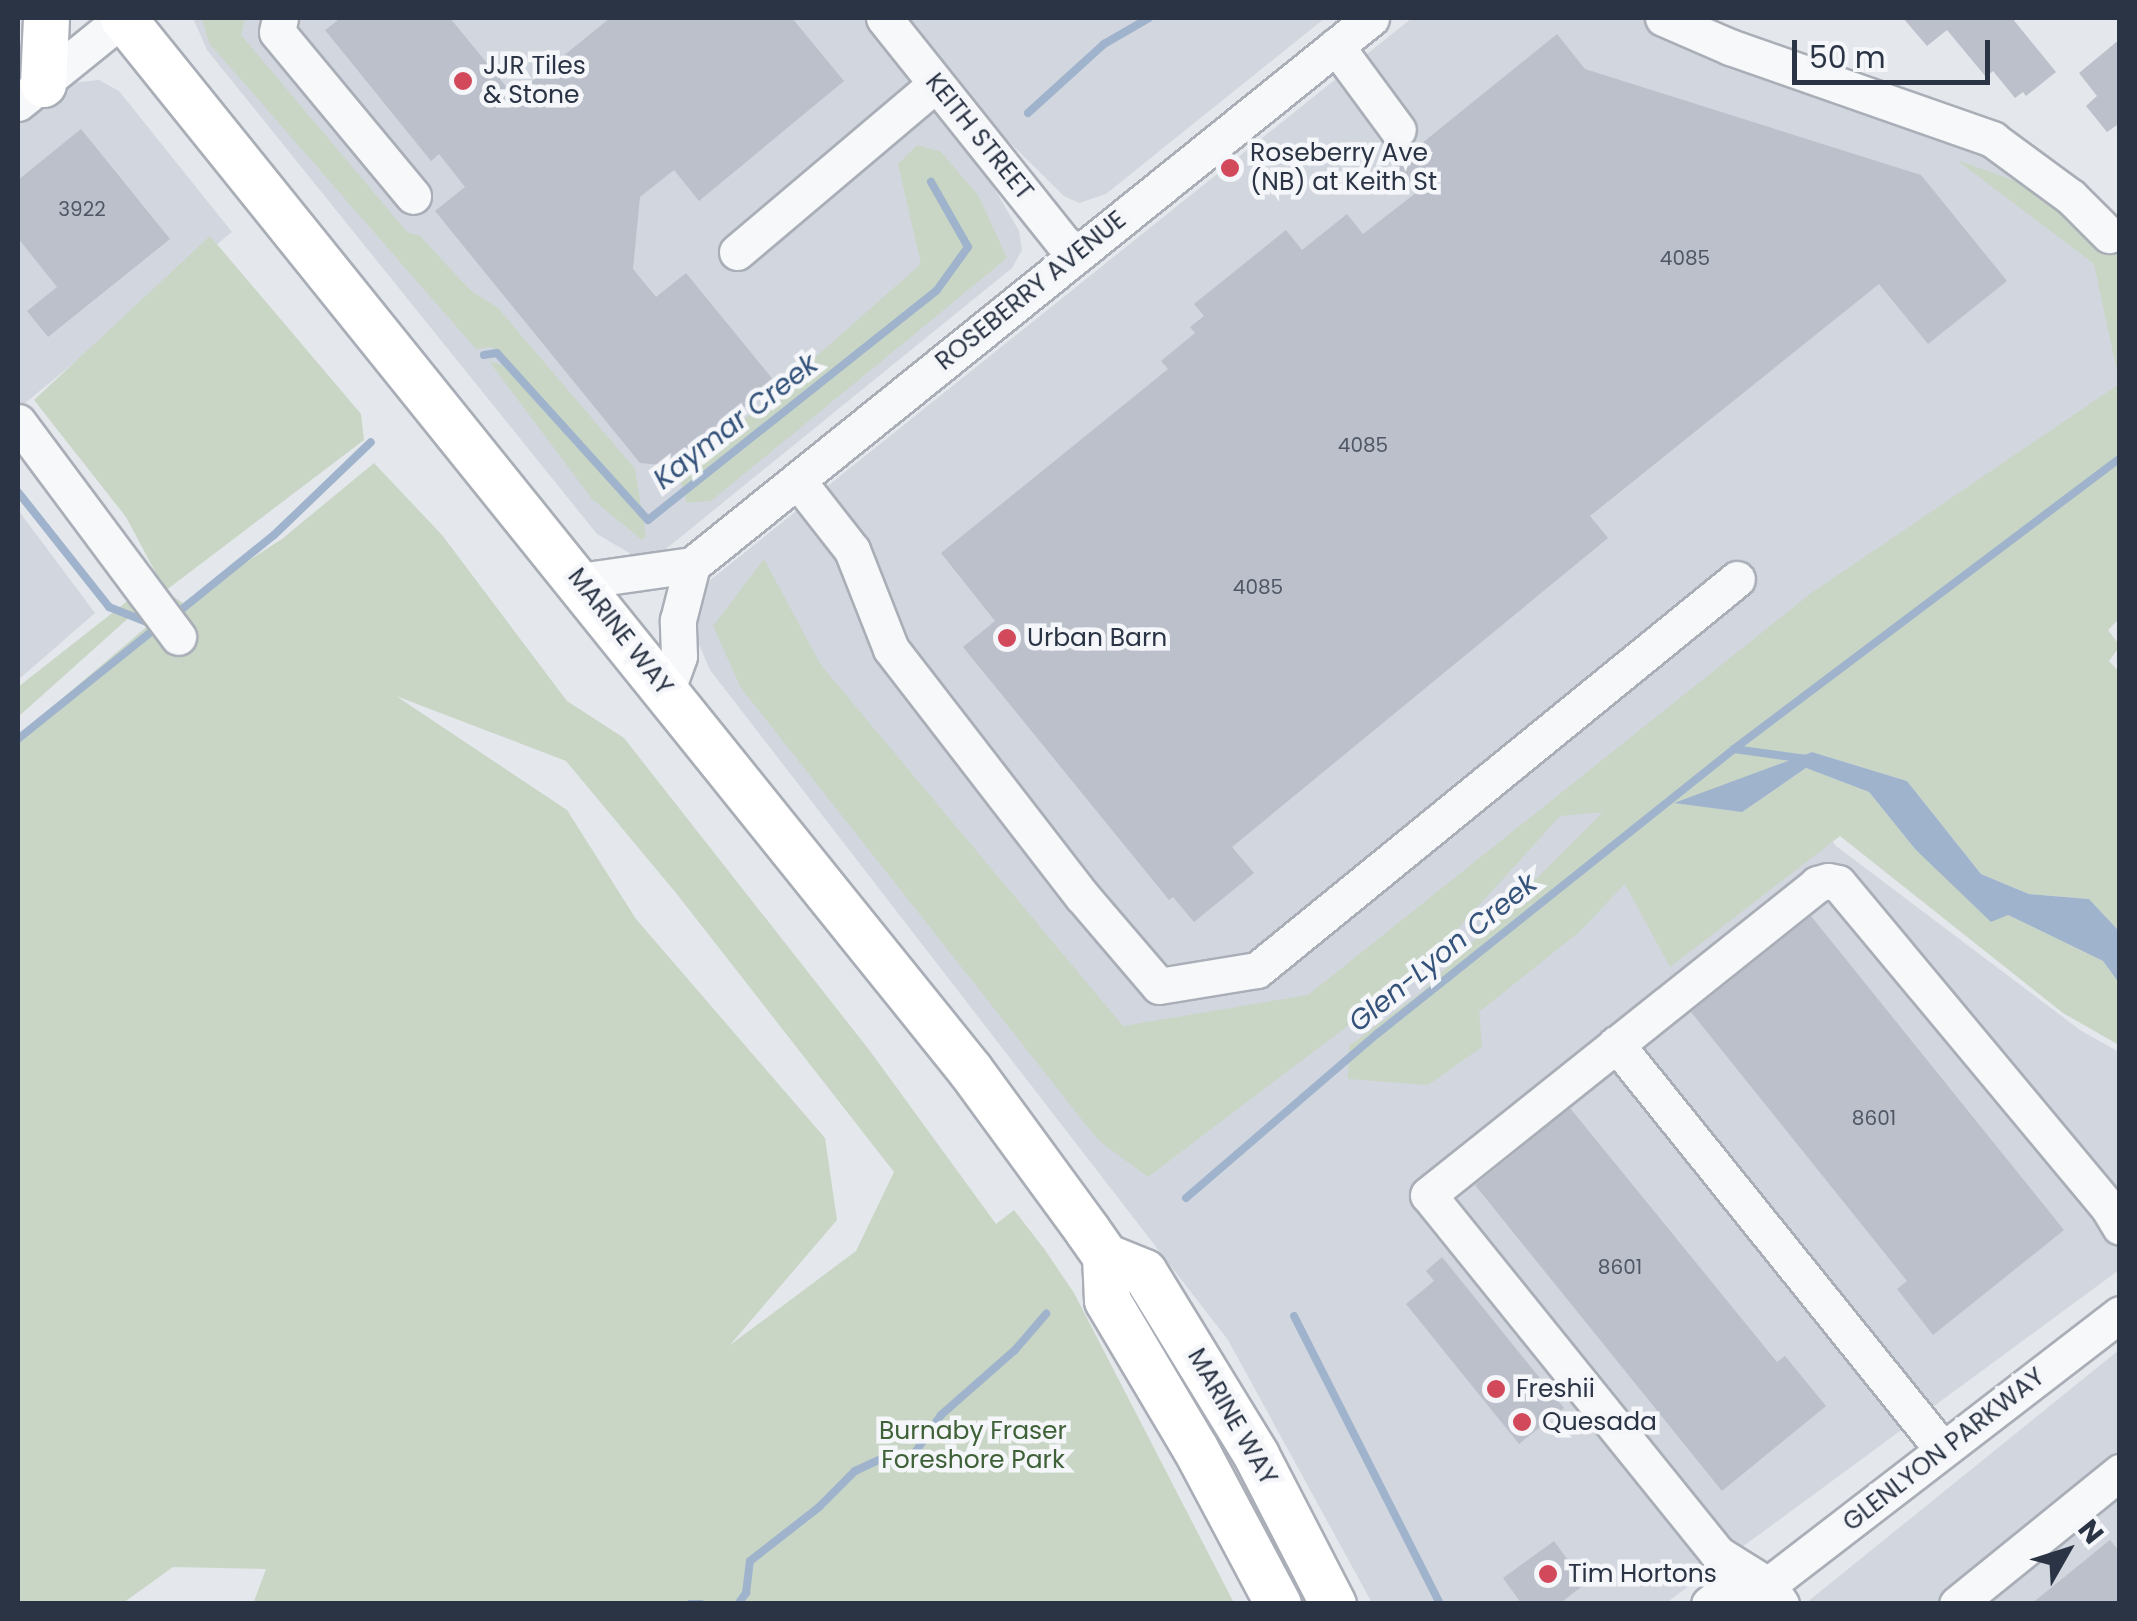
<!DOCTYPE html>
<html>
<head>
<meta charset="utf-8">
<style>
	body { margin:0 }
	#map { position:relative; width:2137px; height:1621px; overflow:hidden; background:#e4e7ec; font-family:Poppins,sans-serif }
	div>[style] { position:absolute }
	.built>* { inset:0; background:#d2d6de }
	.green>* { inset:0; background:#c9d6c5 }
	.water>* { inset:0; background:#9fb4cc }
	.stream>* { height:8px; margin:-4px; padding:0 4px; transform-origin:4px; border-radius:4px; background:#9fb4cc }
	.building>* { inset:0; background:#bbc0ca }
	.roads { filter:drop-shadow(2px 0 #a9aeb7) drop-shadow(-2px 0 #a9aeb7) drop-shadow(0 2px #a9aeb7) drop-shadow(0 -2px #a9aeb7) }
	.minor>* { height:35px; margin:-17.5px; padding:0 17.5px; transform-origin:17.5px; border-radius:17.5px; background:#f7f8fa }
	.major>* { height:45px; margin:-22.5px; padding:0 22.5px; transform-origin:22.5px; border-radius:22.5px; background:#fff }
	.dots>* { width:28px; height:28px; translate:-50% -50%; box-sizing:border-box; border:5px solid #f4f6f9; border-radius:50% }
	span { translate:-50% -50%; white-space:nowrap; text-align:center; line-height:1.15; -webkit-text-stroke:9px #f4f6f9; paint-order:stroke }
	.number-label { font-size:20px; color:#4f5766 }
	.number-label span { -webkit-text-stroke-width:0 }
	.poi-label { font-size:25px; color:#2b3445 }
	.left { translate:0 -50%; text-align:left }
	.street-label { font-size:25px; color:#2b3445 }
	.park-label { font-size:25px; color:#3f6138 }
	.water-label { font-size:28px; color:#34527a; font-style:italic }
	.frame { position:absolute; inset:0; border:20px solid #2b3445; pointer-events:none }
	.north { position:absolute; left:2017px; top:1501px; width:100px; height:100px; -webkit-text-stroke:8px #f4f6f9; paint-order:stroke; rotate:51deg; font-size:28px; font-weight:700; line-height:40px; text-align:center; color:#2b3445 }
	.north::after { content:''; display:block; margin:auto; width:35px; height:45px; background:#2b3445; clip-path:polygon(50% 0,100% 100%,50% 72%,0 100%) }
	.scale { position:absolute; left:1792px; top:40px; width:198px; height:45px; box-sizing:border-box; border:5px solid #2b3445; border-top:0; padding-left:12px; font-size:30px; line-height:35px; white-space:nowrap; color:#2b3445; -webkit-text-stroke:8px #f4f6f9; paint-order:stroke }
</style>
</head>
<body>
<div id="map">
	<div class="built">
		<div style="clip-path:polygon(193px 18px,868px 18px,964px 136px,1019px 231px,1022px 250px,1012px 268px,656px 557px,638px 558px,597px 534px,207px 50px)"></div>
		<div style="clip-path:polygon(907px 18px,1325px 18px,1106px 194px,1079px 203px,1064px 196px,999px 132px)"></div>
		<div style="clip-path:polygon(1412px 18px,1663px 18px,1992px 139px,2119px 248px,2119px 432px,1751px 734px,1836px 846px,2080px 1030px,2119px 1052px,2119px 1270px,1666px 1603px,1372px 1603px,1228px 1340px,710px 670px,693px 630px,704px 585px)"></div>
		<div style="clip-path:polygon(99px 80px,119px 91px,232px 232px,18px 409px,18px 121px,72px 83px)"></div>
		<div style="clip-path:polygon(18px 510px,95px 613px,18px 680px)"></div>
		<div style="clip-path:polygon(2119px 1350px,2119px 1603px,1806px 1603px)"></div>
	</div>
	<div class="green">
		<div style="clip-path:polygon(202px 18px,245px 18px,241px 35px,408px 233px,419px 235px,471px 291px,498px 308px,635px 469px,646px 536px,642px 540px,592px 499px,489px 361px,502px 365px,503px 353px,491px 347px,476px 349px,209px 43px)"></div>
		<div style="clip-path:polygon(917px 145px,941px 152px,978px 195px,1007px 258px,711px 501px,687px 503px,679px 477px,921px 264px,898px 164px)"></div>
		<div style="clip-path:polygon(1957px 160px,2024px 184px,2119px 248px,2119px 381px,2094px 264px)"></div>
		<div style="clip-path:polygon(evenodd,210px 236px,361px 414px,364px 440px,165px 591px,183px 603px,282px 539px,374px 463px,442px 535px,567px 701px,624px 738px,870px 1051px,996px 1224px,1014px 1210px,1045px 1250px,1074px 1293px,1234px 1603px,253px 1604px,266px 1569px,173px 1567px,123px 1603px,18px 1603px,18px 736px,150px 624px,133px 614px,18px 717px,18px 687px,158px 577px,126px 517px,34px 400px,210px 236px,396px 696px,566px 761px,676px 893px,894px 1172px,856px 1251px,730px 1345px,837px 1220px,825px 1138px,636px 919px,567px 810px,396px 696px)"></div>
		<div style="clip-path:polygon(2119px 384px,2119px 619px,2108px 630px,2120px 646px,2109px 661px,2120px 673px,2119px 931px,2089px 899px,2029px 894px,1981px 874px,1907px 781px,1812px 752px,1676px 803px,1742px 812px,1806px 768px,1869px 792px,1915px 849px,2008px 915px,2103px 961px,2119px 983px,2119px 1045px,2063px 1013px,1840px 836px,1670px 967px,1625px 884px,1579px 932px,1479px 1012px,1482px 1047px,1428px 1085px,1348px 1079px,1349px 1046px,1423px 991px,1603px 812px,1560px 816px,1443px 945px,1379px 1002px,1148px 1177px,1098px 1140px,741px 688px,713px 626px,764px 559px,821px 665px,1123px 1026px,1308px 995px,1810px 594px)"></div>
	</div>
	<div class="water">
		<div style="clip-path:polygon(1812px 752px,1907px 781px,1981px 874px,2029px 894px,2089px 899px,2119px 931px,2119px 983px,2103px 961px,2008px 915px,1991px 922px,1915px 849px,1869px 792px,1806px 768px,1742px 812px,1674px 803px)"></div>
	</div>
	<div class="stream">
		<div style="left:1028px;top:113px;width:103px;rotate:-42.2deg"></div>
		<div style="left:1104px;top:44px;width:52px;rotate:-30deg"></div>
		<div style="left:484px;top:355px;width:13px;rotate:-9deg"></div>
		<div style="left:497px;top:353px;width:225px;rotate:47.9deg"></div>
		<div style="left:648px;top:520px;width:369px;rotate:-38.5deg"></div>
		<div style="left:937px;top:290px;width:53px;rotate:-54.2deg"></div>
		<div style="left:968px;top:247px;width:75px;rotate:-119.6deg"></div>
		<div style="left:18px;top:492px;width:147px;rotate:51.6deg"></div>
		<div style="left:109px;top:607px;width:48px;rotate:21.8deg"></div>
		<div style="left:176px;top:614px;width:126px;rotate:-38.9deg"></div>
		<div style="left:274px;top:535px;width:134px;rotate:-43.8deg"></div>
		<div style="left:18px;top:739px;width:182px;rotate:-38.8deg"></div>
		<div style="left:1734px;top:749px;width:483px;rotate:-37deg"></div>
		<div style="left:1186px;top:1198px;width:252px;rotate:-40.7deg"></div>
		<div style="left:1377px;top:1034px;width:457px;rotate:-38.6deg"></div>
		<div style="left:1734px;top:749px;width:73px;rotate:7.9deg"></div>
		<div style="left:1294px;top:1316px;width:323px;rotate:63.1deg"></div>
		<div style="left:690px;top:1604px;width:11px"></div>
		<div style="left:738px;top:1604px;width:14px;rotate:-54deg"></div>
		<div style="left:746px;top:1593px;width:32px;rotate:-83deg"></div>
		<div style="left:750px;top:1561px;width:88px;rotate:-38deg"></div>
		<div style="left:819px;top:1507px;width:51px;rotate:-45deg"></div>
		<div style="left:855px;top:1471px;width:33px;rotate:-25deg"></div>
		<div style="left:885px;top:1457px;width:29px;rotate:-6deg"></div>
		<div style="left:914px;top:1454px;width:47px;rotate:-55.3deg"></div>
		<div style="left:941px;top:1415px;width:98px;rotate:-41.3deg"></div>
		<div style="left:1015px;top:1350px;width:48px;rotate:-49.3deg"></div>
	</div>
	<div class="building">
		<div style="clip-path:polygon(341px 18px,450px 18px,514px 96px,610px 18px,792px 18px,844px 81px,699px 201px,674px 170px,640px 197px,633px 269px,656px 297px,686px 273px,775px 382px,672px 466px,640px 463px,435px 211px,465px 187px,439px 154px,431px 161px,325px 30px)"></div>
		<div style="clip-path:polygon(1903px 18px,2012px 18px,2056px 72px,2026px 96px,2023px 92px,2015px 98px,1993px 71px,1986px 77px,1947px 30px,1927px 46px)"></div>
		<div style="clip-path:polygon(1557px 34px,1585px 69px,1921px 175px,2007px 281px,1928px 344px,1879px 284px,1590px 516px,1608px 538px,1232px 847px,1254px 873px,1194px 922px,1173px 897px,1169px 900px,963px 647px,995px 621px,941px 553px,1168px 369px,1161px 361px,1195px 333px,1190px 327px,1204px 316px,1194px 304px,1286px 230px,1302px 250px,1347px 214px,1363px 234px,1417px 192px,1395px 165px)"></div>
		<div style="clip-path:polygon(2120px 39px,2120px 123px,2107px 132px,2086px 106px,2097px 96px,2079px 73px)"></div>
		<div style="clip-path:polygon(81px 129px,170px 239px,48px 337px,27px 311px,57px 287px,18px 238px,18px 180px)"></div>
		<div style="clip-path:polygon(1811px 916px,2064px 1230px,1933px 1335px,1897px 1289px,1907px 1281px,1691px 1012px)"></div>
		<div style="clip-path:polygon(1570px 1108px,1777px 1362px,1785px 1356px,1826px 1406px,1722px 1491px,1475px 1185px)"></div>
		<div style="clip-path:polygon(1442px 1257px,1564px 1408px,1519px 1444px,1406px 1304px,1434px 1281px,1426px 1271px)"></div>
		<div style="clip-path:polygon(2110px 1540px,2120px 1552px,2120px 1604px,2031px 1604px)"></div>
		<div style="clip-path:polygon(1554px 1541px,1585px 1584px,1559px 1604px,1522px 1604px,1503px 1578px)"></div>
	</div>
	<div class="roads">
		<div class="minor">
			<div style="left:280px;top:18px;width:14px;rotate:102deg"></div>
			<div style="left:277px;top:32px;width:213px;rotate:50.3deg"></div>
			<div style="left:884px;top:18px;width:305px;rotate:51.4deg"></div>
			<div style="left:1663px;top:18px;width:73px;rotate:23.4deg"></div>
			<div style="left:1730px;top:47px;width:278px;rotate:19.3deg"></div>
			<div style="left:1992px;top:139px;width:98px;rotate:36.3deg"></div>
			<div style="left:2071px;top:197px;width:54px;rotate:45deg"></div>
			<div style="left:1336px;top:46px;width:104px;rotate:53.6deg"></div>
			<div style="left:18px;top:103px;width:135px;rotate:-39deg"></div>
			<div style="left:737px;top:252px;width:260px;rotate:-40.2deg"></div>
			<div style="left:18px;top:422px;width:268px;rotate:53.3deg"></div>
			<div style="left:798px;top:481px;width:88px;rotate:52deg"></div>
			<div style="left:852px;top:550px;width:106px;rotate:68.5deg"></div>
			<div style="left:891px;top:649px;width:312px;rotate:52.3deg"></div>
			<div style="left:1082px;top:896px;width:118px;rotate:49.5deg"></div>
			<div style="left:1159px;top:986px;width:99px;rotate:-9.3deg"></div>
			<div style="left:1257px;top:970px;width:619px;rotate:-39.17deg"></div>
			<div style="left:579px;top:581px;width:114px;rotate:-8.1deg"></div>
			<div style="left:692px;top:565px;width:872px;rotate:-38.85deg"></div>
			<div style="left:666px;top:692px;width:38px;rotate:-70deg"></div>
			<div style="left:679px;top:656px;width:36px;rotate:-92deg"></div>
			<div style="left:678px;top:620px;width:57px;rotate:-75.7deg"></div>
			<div style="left:1616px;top:1044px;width:521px;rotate:51.15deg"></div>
			<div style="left:1709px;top:1604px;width:27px;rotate:-39deg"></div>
			<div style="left:1730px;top:1587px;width:38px;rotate:-3deg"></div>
			<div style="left:1768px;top:1585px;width:444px;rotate:-37.6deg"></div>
			<div style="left:1781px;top:1604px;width:23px;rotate:-124deg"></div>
			<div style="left:1768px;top:1585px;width:59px;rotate:-148.2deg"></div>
			<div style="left:1718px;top:1554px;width:461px;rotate:-128.9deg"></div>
			<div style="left:1428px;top:1195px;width:498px;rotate:-38.6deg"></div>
			<div style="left:1817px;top:884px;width:11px;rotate:-15deg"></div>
			<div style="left:1828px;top:881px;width:10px;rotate:11deg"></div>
			<div style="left:1838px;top:883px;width:422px;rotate:50.2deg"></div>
			<div style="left:2108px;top:1207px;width:23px;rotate:59deg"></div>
			<div style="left:1957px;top:1604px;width:210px;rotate:-39deg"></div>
		</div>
		<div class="major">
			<div style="left:123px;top:18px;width:1351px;rotate:51.16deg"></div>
			<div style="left:970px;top:1070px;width:198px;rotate:53.8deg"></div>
			<div style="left:1087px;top:1230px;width:32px;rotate:55deg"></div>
			<div style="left:1105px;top:1256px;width:44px;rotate:87.4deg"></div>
			<div style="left:1107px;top:1300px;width:172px;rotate:59.3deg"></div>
			<div style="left:1195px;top:1448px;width:177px;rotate:62deg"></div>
			<div style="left:43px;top:84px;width:66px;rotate:-87.4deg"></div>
			<div style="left:1105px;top:1256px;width:42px;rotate:22.3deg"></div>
			<div style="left:1144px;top:1272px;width:215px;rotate:58.5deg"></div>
			<div style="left:1256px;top:1455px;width:168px;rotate:62.7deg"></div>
		</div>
	</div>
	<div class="dots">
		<div style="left:463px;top:81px;background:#d1495b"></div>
		<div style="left:1230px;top:168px;background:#d1495b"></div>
		<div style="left:1007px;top:638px;background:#d1495b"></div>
		<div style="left:1496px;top:1389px;background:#d1495b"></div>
		<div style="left:1522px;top:1422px;background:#d1495b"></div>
		<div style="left:1548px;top:1574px;background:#d1495b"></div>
	</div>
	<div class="number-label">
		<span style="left:82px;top:209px">3922</span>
		<span style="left:1685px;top:258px">4085</span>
		<span style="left:1363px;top:445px">4085</span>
		<span style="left:1258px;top:587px">4085</span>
		<span style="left:1874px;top:1118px">8601</span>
		<span style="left:1620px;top:1267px">8601</span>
	</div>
	<div class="poi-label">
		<span class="left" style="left:483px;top:81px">JJR Tiles<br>&amp; Stone</span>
		<span class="left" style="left:1250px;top:168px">Roseberry Ave<br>(NB) at Keith St</span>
		<span class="left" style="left:1027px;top:638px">Urban Barn</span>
		<span class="left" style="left:1516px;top:1389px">Freshii</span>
		<span class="left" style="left:1542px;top:1422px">Quesada</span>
		<span class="left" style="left:1568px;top:1574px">Tim Hortons</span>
	</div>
	<div class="street-label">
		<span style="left:979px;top:137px;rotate:51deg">KEITH STREET</span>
		<span style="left:1031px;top:291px;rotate:-39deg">ROSEBERRY AVENUE</span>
		<span style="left:620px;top:632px;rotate:52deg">MARINE WAY</span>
		<span style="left:1232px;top:1417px;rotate:60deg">MARINE WAY</span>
		<span style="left:1944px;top:1450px;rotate:-38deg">GLENLYON PARKWAY</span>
	</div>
	<div class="park-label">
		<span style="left:973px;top:1446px">Burnaby Fraser<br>Foreshore Park</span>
	</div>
	<div class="water-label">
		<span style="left:736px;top:422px;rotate:-38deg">Kaymar Creek</span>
		<span style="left:1443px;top:953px;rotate:-39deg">Glen-Lyon Creek</span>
	</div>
	<div class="frame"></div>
	<div class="north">N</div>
	<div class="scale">50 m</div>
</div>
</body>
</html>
